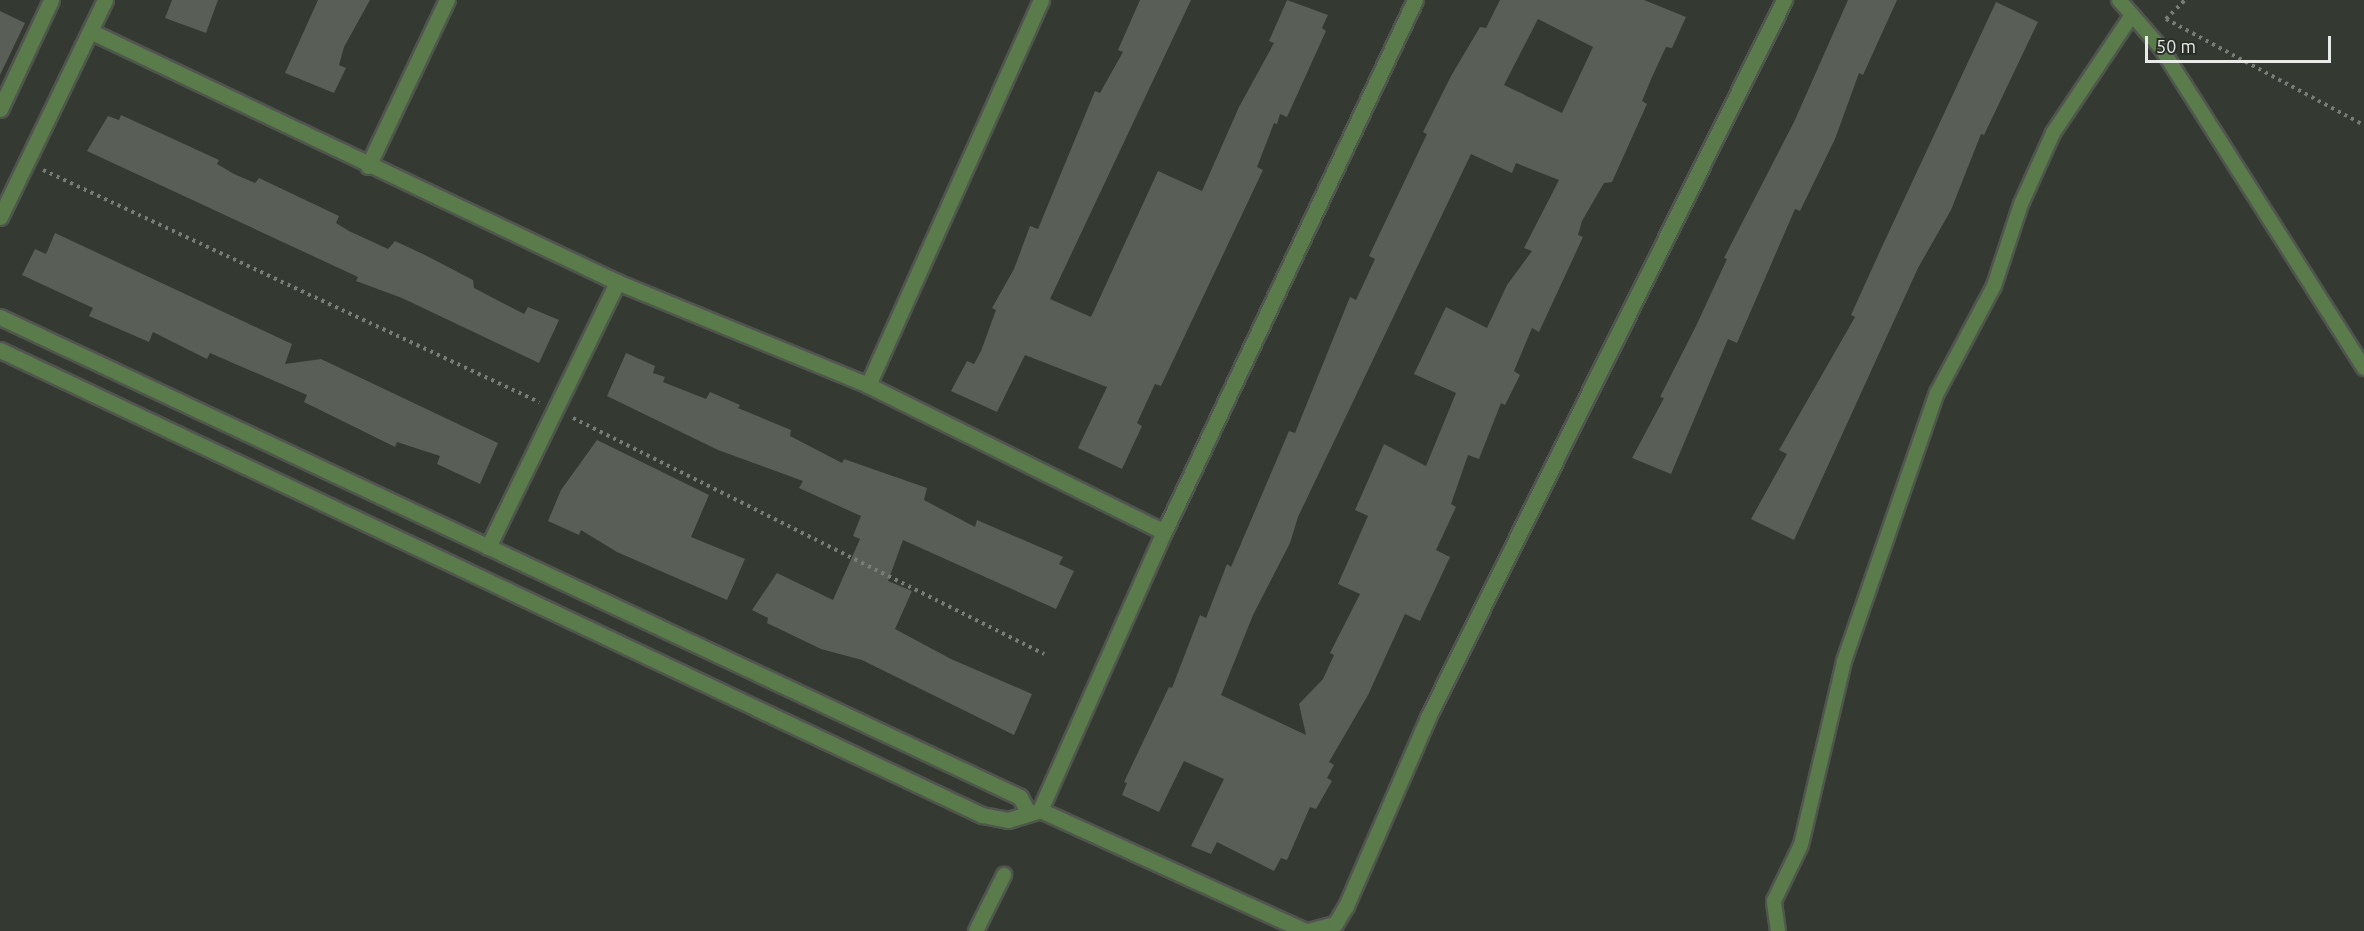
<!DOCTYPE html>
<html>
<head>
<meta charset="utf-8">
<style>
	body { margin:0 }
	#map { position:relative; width:2364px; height:931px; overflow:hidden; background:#343932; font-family:Ubuntu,sans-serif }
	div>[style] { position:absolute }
	.building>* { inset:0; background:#595e56 }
	.path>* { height:4px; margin-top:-2px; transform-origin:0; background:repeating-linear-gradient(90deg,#787d77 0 3px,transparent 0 7.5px) }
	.roads { filter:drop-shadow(2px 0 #51554f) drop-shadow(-2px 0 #51554f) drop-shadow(0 2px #51554f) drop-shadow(0 -2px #51554f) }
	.service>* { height:14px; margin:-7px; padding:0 7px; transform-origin:7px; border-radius:7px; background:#5a7b4a }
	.minor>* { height:15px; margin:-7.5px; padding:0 7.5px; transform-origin:7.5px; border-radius:7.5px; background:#5a7b4a }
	span { translate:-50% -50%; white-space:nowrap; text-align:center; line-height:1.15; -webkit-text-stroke:4.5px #2a2e28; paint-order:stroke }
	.scale { position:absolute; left:2145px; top:36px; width:186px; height:27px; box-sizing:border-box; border:3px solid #e8ebe7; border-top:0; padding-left:8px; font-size:18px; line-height:21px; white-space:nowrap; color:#e8ebe7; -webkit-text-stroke:4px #2a2e28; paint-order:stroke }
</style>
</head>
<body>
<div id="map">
	<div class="building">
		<div style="clip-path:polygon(172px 0,218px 0,206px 33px,165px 18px)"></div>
		<div style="clip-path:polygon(318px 0,370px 0,344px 47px,339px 65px,346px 68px,334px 93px,285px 73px)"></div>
		<div style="clip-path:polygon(1140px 0,1191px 0,1050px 299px,1091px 317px,1158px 171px,1202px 191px,1239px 107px,1274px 43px,1269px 41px,1287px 0,1328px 15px,1322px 28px,1326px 31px,1287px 117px,1280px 114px,1277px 124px,1274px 123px,1257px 167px,1263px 170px,1161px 386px,1155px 384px,1137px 423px,1142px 426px,1122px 469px,1078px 448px,1107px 387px,1025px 355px,997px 412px,951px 391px,967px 361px,974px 364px,981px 351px,996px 310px,992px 308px,1014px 269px,1030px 226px,1038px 229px,1095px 91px,1100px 93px,1123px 52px,1118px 50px)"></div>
		<div style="clip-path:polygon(evenodd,1500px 0,1644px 0,1686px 17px,1672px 48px,1666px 47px,1652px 77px,1642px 101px,1647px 104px,1612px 182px,1604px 183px,1582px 221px,1578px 235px,1583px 237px,1539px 332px,1532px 328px,1514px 371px,1520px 375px,1505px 405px,1501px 403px,1479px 459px,1468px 455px,1451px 504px,1456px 507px,1436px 550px,1450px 557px,1420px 621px,1405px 614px,1368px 695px,1329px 762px,1334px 765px,1327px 778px,1332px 781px,1316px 809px,1310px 807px,1287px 860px,1281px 858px,1274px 871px,1217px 842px,1211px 854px,1191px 846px,1224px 779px,1184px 761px,1159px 812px,1122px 795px,1127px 783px,1124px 782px,1169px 687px,1172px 688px,1200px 615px,1206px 618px,1227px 564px,1231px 567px,1289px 431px,1295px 433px,1350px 297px,1356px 300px,1375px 259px,1369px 256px,1427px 134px,1423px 132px,1451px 76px,1480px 27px,1486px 28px,1500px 0,1538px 19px,1593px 47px,1562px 113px,1504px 85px,1538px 19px,1500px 0,1471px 154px,1512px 173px,1516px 163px,1559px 180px,1524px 248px,1532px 251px,1507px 285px,1487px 328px,1446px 307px,1414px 374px,1456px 393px,1426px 466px,1384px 444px,1355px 510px,1368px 516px,1338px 584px,1360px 594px,1330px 653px,1334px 655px,1323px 679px,1299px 704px,1306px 735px,1221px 695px,1253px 615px,1290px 543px,1298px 517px,1471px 154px)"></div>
		<div style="clip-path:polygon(1848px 0,1897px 0,1863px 75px,1859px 73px,1835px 139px,1800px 211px,1795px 209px,1737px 343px,1728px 339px,1671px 474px,1632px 458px,1664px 398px,1660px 397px,1696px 326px,1727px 259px,1724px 258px,1794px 122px)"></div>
		<div style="clip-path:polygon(1996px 2px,2038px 22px,1984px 135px,1981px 134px,1951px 210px,1918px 268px,1794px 540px,1751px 519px,1787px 454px,1779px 450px,1855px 317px,1851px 315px,1880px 251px)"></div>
		<div style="clip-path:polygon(0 11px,25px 23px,0 75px)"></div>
		<div style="clip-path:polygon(121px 115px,219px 160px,217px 164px,234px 174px,255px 183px,259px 178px,339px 216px,336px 223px,349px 231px,388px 249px,395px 241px,425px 255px,473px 280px,474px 288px,524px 314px,528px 307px,559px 320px,539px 363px,402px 298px,356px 281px,358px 277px,87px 151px,108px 116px,119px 120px)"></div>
		<div style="clip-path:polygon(55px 233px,292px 344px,285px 364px,321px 359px,498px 443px,480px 484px,437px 464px,440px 456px,397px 442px,395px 447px,304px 402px,307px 395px,210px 353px,207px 359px,153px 332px,149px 342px,89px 316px,93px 308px,22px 275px,35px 249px,46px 254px)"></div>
		<div style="clip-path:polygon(626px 353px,655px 366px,653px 373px,665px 377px,663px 382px,706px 399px,710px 392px,740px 405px,738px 408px,791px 430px,790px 436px,842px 463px,844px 459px,927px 488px,924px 500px,975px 527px,977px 520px,1063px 557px,1059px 564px,1074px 571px,1056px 609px,903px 540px,888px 581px,912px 591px,895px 629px,951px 659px,1032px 694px,1014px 735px,862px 660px,821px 649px,767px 623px,768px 618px,752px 610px,777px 573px,833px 600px,860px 539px,853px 536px,861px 516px,799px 488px,803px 481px,718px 450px,607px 396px)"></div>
		<div style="clip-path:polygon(597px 440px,709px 495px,691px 537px,745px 559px,727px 600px,617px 552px,581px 530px,579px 535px,548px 521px,561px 490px)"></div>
	</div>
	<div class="path">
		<div style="left:2166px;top:19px;width:225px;rotate:28.2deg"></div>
		<div style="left:2166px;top:19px;width:27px;rotate:-45deg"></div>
		<div style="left:43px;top:170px;width:548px;rotate:25.07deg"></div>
		<div style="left:573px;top:418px;width:527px;rotate:26.61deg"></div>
	</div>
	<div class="roads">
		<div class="service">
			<div style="left:2119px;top:0;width:64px;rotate:48.8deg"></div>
			<div style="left:2161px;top:48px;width:379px;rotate:57.6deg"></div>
			<div style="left:976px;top:931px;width:63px;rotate:-63.4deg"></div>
			<div style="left:1778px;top:931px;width:30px;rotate:-98deg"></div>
			<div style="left:1774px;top:901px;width:62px;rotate:-64.3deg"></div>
			<div style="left:1801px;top:845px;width:189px;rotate:-76.8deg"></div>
			<div style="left:1844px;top:661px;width:284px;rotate:-70.9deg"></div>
			<div style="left:1937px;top:393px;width:121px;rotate:-62deg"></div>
			<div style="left:1994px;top:286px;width:86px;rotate:-71.8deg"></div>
			<div style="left:2021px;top:204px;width:78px;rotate:-65.7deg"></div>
			<div style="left:2053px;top:133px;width:142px;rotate:-56.2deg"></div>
		</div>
		<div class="minor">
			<div style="left:90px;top:31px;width:584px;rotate:25.47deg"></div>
			<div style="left:617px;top:282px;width:271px;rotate:22.3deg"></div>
			<div style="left:868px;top:385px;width:330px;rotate:26.4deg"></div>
			<div style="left:0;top:109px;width:120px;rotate:-64.9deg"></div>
			<div style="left:368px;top:166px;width:184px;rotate:-64.6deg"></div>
			<div style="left:0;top:217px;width:241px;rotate:-64.2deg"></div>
			<div style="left:0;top:317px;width:1127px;rotate:25.2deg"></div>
			<div style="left:1020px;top:797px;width:17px;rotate:62deg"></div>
			<div style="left:0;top:350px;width:1087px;rotate:25.34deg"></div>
			<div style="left:982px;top:815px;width:26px;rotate:11deg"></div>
			<div style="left:1008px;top:820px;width:34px;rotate:-17deg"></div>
			<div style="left:1040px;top:810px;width:304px;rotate:-66deg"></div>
			<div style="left:1164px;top:532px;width:588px;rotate:-64.74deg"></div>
			<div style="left:868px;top:385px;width:422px;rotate:-65.8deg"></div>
			<div style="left:488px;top:547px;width:295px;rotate:-64deg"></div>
			<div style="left:1040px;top:810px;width:292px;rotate:24.5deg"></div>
			<div style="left:1308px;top:931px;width:28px;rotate:-15deg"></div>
			<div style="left:1335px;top:924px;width:21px;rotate:-59deg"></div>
			<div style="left:1346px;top:906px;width:206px;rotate:-66.5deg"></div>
			<div style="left:1428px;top:717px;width:801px;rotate:-63.59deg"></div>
		</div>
	</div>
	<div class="scale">50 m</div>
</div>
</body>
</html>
